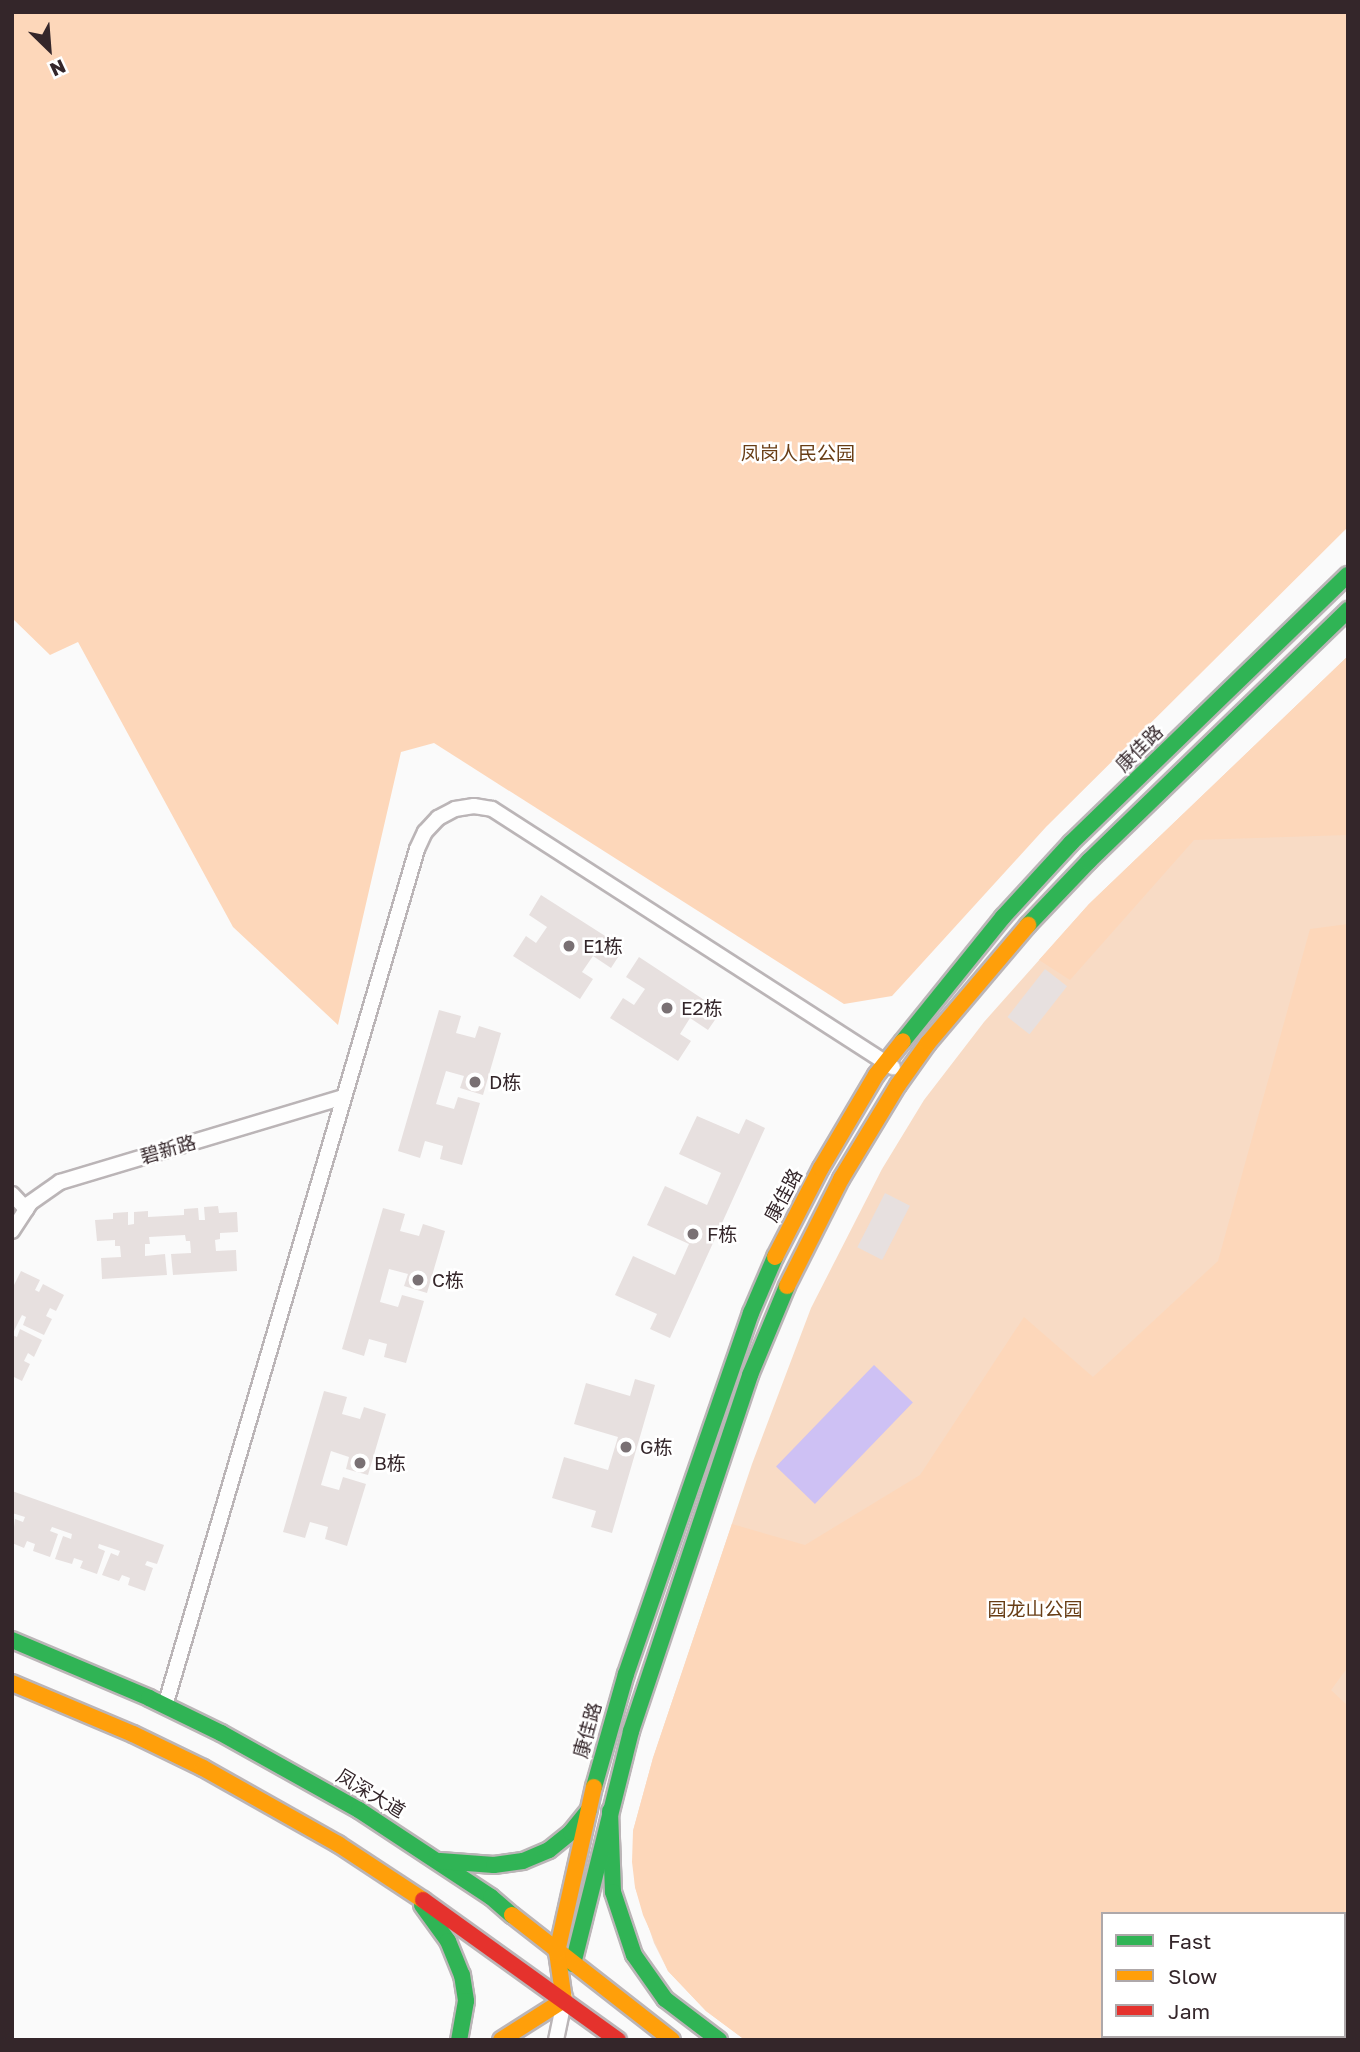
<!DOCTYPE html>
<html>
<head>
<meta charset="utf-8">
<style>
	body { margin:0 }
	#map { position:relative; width:1360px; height:2052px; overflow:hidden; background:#fafafa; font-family:"Golos Text","Noto Sans SC",sans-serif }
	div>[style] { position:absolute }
	.green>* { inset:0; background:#f8dbc5 }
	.forest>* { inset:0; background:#fdd7ba }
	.water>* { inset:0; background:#cec1f4; transform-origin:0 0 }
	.building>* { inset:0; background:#e7e0df; transform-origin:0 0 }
	.roads { filter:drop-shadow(2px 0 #bbb5b7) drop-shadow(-2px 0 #bbb5b7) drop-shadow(0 2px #bbb5b7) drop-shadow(0 -2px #bbb5b7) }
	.street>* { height:14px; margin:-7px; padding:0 7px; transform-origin:7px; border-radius:7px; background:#fefefe }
	.fast>* { height:16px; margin:-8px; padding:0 8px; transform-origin:8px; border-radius:8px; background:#30b455 }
	.slow>* { height:16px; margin:-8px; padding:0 8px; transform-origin:8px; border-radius:8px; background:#ff9f0a }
	.jam>* { height:16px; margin:-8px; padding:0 8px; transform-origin:8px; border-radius:8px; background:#e5322d }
	.dots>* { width:19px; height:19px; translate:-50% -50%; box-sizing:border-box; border:4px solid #fff; border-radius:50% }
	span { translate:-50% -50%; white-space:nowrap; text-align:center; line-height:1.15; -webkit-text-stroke:5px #fff; paint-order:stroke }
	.park-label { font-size:19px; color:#683d15 }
	.street-label { font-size:19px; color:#34262a }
	.poi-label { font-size:19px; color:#34262a }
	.left { translate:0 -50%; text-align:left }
	.frame { position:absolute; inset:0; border:14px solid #34262a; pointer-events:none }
	.legend { position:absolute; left:1101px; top:1912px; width:245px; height:126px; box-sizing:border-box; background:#fff; border:2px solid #aea8aa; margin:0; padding:9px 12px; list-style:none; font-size:21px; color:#34262a }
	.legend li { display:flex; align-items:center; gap:14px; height:35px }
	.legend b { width:35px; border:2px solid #aea8aa }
	.north { position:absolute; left:14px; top:14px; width:70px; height:70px; -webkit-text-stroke:5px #fff; paint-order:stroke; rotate:155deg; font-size:19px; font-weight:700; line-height:28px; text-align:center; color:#34262a }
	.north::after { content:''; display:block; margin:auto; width:24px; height:32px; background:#34262a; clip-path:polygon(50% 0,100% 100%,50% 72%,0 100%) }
</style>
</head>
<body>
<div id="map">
	<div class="green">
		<div style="clip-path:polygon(evenodd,1348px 656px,1348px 2040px,745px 2040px,706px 2011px,668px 1971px,654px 1943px,635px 1887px,633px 1831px,653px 1758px,752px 1464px,811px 1308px,882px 1169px,924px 1100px,984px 1022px,1089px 904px,1348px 656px,1103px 1914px,1344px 1914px,1344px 2036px,1103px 2036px,1103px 1914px)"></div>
	</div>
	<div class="forest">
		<div style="clip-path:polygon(12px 12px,1348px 12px,1348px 527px,1046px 827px,892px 996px,844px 1004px,434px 743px,401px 752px,338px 1025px,233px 927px,78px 642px,50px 655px,12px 618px)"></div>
		<div style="clip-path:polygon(1348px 656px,1348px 835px,1194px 840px,1070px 980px,1039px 960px,1089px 904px)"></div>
		<div style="clip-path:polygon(evenodd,1348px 924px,1348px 1667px,1331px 1690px,1348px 1706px,1348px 2040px,745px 2040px,706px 2011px,668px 1971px,643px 1915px,635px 1887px,632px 1862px,633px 1831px,653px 1758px,732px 1524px,805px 1545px,920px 1475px,1024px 1317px,1093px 1377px,1218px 1261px,1310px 929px,1348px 924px,1103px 1914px,1344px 1914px,1344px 2036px,1103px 2036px,1103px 1914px)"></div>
	</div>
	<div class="water">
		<div style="left:874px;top:1365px;width:54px;height:141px;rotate:44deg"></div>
	</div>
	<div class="building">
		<div style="clip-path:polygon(541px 895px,624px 948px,611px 968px,593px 956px,582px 972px,593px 979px,580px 999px,513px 956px,526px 936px,536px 943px,547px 927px,529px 915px)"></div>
		<div style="clip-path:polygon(639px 957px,721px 1011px,708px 1030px,690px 1018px,680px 1034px,691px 1041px,678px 1061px,610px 1018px,623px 998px,634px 1005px,645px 989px,626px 977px)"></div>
		<div style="left:1045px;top:969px;width:28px;height:61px;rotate:38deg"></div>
		<div style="clip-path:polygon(439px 1010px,461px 1016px,456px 1033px,475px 1038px,479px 1026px,501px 1033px,483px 1095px,460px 1088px,464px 1076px,446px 1071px,436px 1104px,454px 1109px,458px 1097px,480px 1103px,462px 1165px,440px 1159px,443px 1146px,425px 1141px,420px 1158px,398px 1151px)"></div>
		<div style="clip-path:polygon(697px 1116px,739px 1134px,746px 1119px,765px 1128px,670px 1338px,650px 1329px,657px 1314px,615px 1295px,633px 1256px,675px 1275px,689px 1244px,647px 1225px,665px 1186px,707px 1205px,721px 1173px,679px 1154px)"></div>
		<div style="left:885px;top:1193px;width:28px;height:61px;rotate:27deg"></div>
		<div style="clip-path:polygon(218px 1206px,219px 1213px,237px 1212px,238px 1232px,220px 1233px,220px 1239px,215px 1240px,216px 1251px,236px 1250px,237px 1271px,173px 1275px,171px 1254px,191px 1253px,190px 1241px,186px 1241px,185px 1235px,149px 1237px,150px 1244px,145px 1244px,145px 1256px,165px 1254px,167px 1275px,102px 1279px,101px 1258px,121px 1257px,120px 1246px,115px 1246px,115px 1240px,97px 1241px,95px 1220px,113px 1219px,113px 1213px,128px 1212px,128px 1225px,134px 1224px,134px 1212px,148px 1211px,148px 1217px,184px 1215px,184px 1209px,198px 1208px,199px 1220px,205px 1220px,204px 1207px)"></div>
		<div style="clip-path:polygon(383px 1208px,405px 1214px,400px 1231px,419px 1236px,423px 1224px,445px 1231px,427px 1293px,404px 1286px,408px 1274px,389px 1269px,380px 1302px,398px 1307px,402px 1295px,424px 1301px,406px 1363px,384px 1357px,387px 1344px,369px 1339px,364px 1356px,342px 1349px)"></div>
		<div style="clip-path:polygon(21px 1271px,40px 1280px,35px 1290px,39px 1292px,43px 1284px,64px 1295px,56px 1311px,50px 1308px,46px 1316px,52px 1319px,44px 1335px,23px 1325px,26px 1317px,22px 1315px,12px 1335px,12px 1289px)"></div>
		<div style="clip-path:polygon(20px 1329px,42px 1340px,34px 1357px,28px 1353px,24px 1361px,30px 1364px,22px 1381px,12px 1376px,12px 1335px,17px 1337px)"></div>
		<div style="clip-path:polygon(635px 1379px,655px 1385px,612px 1533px,591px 1527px,596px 1511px,552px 1498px,564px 1457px,608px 1470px,618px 1437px,574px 1424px,586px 1383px,630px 1396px)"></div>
		<div style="clip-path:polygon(324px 1391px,347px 1397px,342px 1414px,360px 1419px,364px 1407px,386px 1414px,368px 1475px,346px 1469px,349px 1457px,331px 1451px,321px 1485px,339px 1490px,343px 1477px,366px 1484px,347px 1546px,325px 1539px,328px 1527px,310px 1522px,305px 1538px,283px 1532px)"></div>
		<div style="clip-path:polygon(12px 1491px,164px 1545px,157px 1564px,147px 1561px,145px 1565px,153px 1568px,145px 1591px,128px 1585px,130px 1578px,122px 1575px,119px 1581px,102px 1575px,111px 1553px,118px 1556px,120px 1551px,99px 1544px,98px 1548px,105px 1551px,97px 1574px,80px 1568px,83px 1561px,74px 1558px,72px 1564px,55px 1559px,63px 1536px,71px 1539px,72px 1534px,52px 1527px,50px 1531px,58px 1534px,50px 1557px,33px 1551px,35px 1544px,27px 1541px,24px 1548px,12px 1543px,15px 1519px,23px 1522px,25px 1517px,12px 1513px)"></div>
	</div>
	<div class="roads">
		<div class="street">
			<div style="left:12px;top:1194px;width:21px;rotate:47deg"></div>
			<div style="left:12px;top:1231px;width:33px;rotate:-57deg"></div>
			<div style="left:30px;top:1203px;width:37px;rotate:-35deg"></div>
			<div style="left:60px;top:1182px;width:296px;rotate:-16.7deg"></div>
			<div style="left:165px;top:1706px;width:893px;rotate:-73.61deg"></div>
			<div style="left:417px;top:849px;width:19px;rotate:-65deg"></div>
			<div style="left:425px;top:832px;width:19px;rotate:-47deg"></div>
			<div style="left:438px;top:818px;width:19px;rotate:-28deg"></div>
			<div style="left:455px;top:809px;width:19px;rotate:-9deg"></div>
			<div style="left:474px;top:806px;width:18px;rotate:9deg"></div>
			<div style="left:492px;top:809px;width:477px;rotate:32.8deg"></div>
			<div style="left:556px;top:2040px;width:44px;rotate:-78.2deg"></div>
		</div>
		<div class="fast">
			<div style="left:1028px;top:925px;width:88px;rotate:-46.4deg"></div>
			<div style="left:1089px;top:861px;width:361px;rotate:-44.1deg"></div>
			<div style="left:903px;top:1041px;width:159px;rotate:-51.1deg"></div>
			<div style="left:1003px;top:917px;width:100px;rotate:-47.4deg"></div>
			<div style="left:1071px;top:843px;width:385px;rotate:-44.1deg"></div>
			<div style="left:12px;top:1640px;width:149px;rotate:22.9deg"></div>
			<div style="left:149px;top:1698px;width:80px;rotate:25.9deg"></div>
			<div style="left:221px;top:1733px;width:158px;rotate:29.2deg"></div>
			<div style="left:359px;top:1810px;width:158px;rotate:33.4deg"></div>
			<div style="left:491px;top:1897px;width:28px;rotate:41deg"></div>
			<div style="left:594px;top:1787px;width:117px;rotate:-74.2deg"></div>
			<div style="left:626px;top:1674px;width:382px;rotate:-70.9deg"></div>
			<div style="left:751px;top:1313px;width:61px;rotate:-66.8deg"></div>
			<div style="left:610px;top:1811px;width:81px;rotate:87.9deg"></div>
			<div style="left:613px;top:1892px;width:66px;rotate:71.6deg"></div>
			<div style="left:634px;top:1955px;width:54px;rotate:54.8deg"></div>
			<div style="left:665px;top:1999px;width:68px;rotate:37.2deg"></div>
			<div style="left:440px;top:1861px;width:54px;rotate:4.2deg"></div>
			<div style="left:494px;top:1865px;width:29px;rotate:-8deg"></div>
			<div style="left:523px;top:1861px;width:28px;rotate:-23deg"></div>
			<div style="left:549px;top:1850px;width:28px;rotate:-39deg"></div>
			<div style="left:571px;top:1832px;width:28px;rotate:-51deg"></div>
			<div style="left:422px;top:1905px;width:44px;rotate:54.2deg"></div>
			<div style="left:448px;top:1941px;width:37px;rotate:68deg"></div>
			<div style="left:462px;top:1975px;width:26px;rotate:81deg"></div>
			<div style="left:466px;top:2001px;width:40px;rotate:100deg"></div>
			<div style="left:573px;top:1964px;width:240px;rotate:-76deg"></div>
			<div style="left:631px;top:1731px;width:375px;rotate:-71.5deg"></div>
			<div style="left:750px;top:1375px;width:96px;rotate:-67.4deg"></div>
		</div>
		<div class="slow">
			<div style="left:775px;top:1257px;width:100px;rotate:-62.7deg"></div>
			<div style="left:821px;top:1168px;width:108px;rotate:-59.4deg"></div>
			<div style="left:876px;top:1075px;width:43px;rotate:-51.5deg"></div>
			<div style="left:787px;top:1286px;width:120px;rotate:-63.2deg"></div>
			<div style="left:841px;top:1179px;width:110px;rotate:-58.8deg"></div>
			<div style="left:898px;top:1085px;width:52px;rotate:-54.5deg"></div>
			<div style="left:928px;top:1043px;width:155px;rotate:-49.7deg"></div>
			<div style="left:12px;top:1683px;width:131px;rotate:22.9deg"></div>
			<div style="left:133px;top:1734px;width:78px;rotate:25.9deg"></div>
			<div style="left:203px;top:1768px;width:155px;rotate:29.4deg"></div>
			<div style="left:338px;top:1844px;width:102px;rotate:33.4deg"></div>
			<div style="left:512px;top:1915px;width:203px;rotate:38deg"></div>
			<div style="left:501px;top:2040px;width:75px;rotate:-32.4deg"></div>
			<div style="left:564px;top:2000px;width:49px;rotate:-98.3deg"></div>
			<div style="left:557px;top:1952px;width:169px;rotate:-77.4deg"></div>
		</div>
		<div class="jam">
			<div style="left:423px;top:1900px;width:240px;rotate:35.7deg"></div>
		</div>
	</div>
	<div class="dots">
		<div style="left:569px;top:946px;background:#797073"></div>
		<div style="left:667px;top:1008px;background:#797073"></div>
		<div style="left:475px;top:1082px;background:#797073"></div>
		<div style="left:693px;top:1234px;background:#797073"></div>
		<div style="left:418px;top:1280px;background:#797073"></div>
		<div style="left:626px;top:1447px;background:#797073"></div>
		<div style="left:360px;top:1463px;background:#797073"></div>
	</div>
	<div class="park-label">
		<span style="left:798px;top:453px">凤岗人民公园</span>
		<span style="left:1035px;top:1609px">园龙山公园</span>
	</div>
	<div class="street-label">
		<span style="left:1139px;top:748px;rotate:-44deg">康佳路</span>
		<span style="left:168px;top:1149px;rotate:-16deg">碧新路</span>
		<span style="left:783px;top:1195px;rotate:-62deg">康佳路</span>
		<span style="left:587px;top:1730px;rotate:-74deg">康佳路</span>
		<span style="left:371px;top:1793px;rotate:31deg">凤深大道</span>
	</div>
	<div class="poi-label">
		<span class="left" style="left:583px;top:946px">E1栋</span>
		<span class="left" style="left:681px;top:1008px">E2栋</span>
		<span class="left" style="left:489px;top:1082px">D栋</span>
		<span class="left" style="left:707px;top:1234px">F栋</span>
		<span class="left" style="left:432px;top:1280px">C栋</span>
		<span class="left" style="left:640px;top:1447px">G栋</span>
		<span class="left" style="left:374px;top:1463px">B栋</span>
	</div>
	<div class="frame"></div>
	<ul class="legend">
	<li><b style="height:9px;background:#30b455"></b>Fast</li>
	<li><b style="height:9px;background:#ff9f0a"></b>Slow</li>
	<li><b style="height:9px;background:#e5322d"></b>Jam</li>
	</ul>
	<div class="north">N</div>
</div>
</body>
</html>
